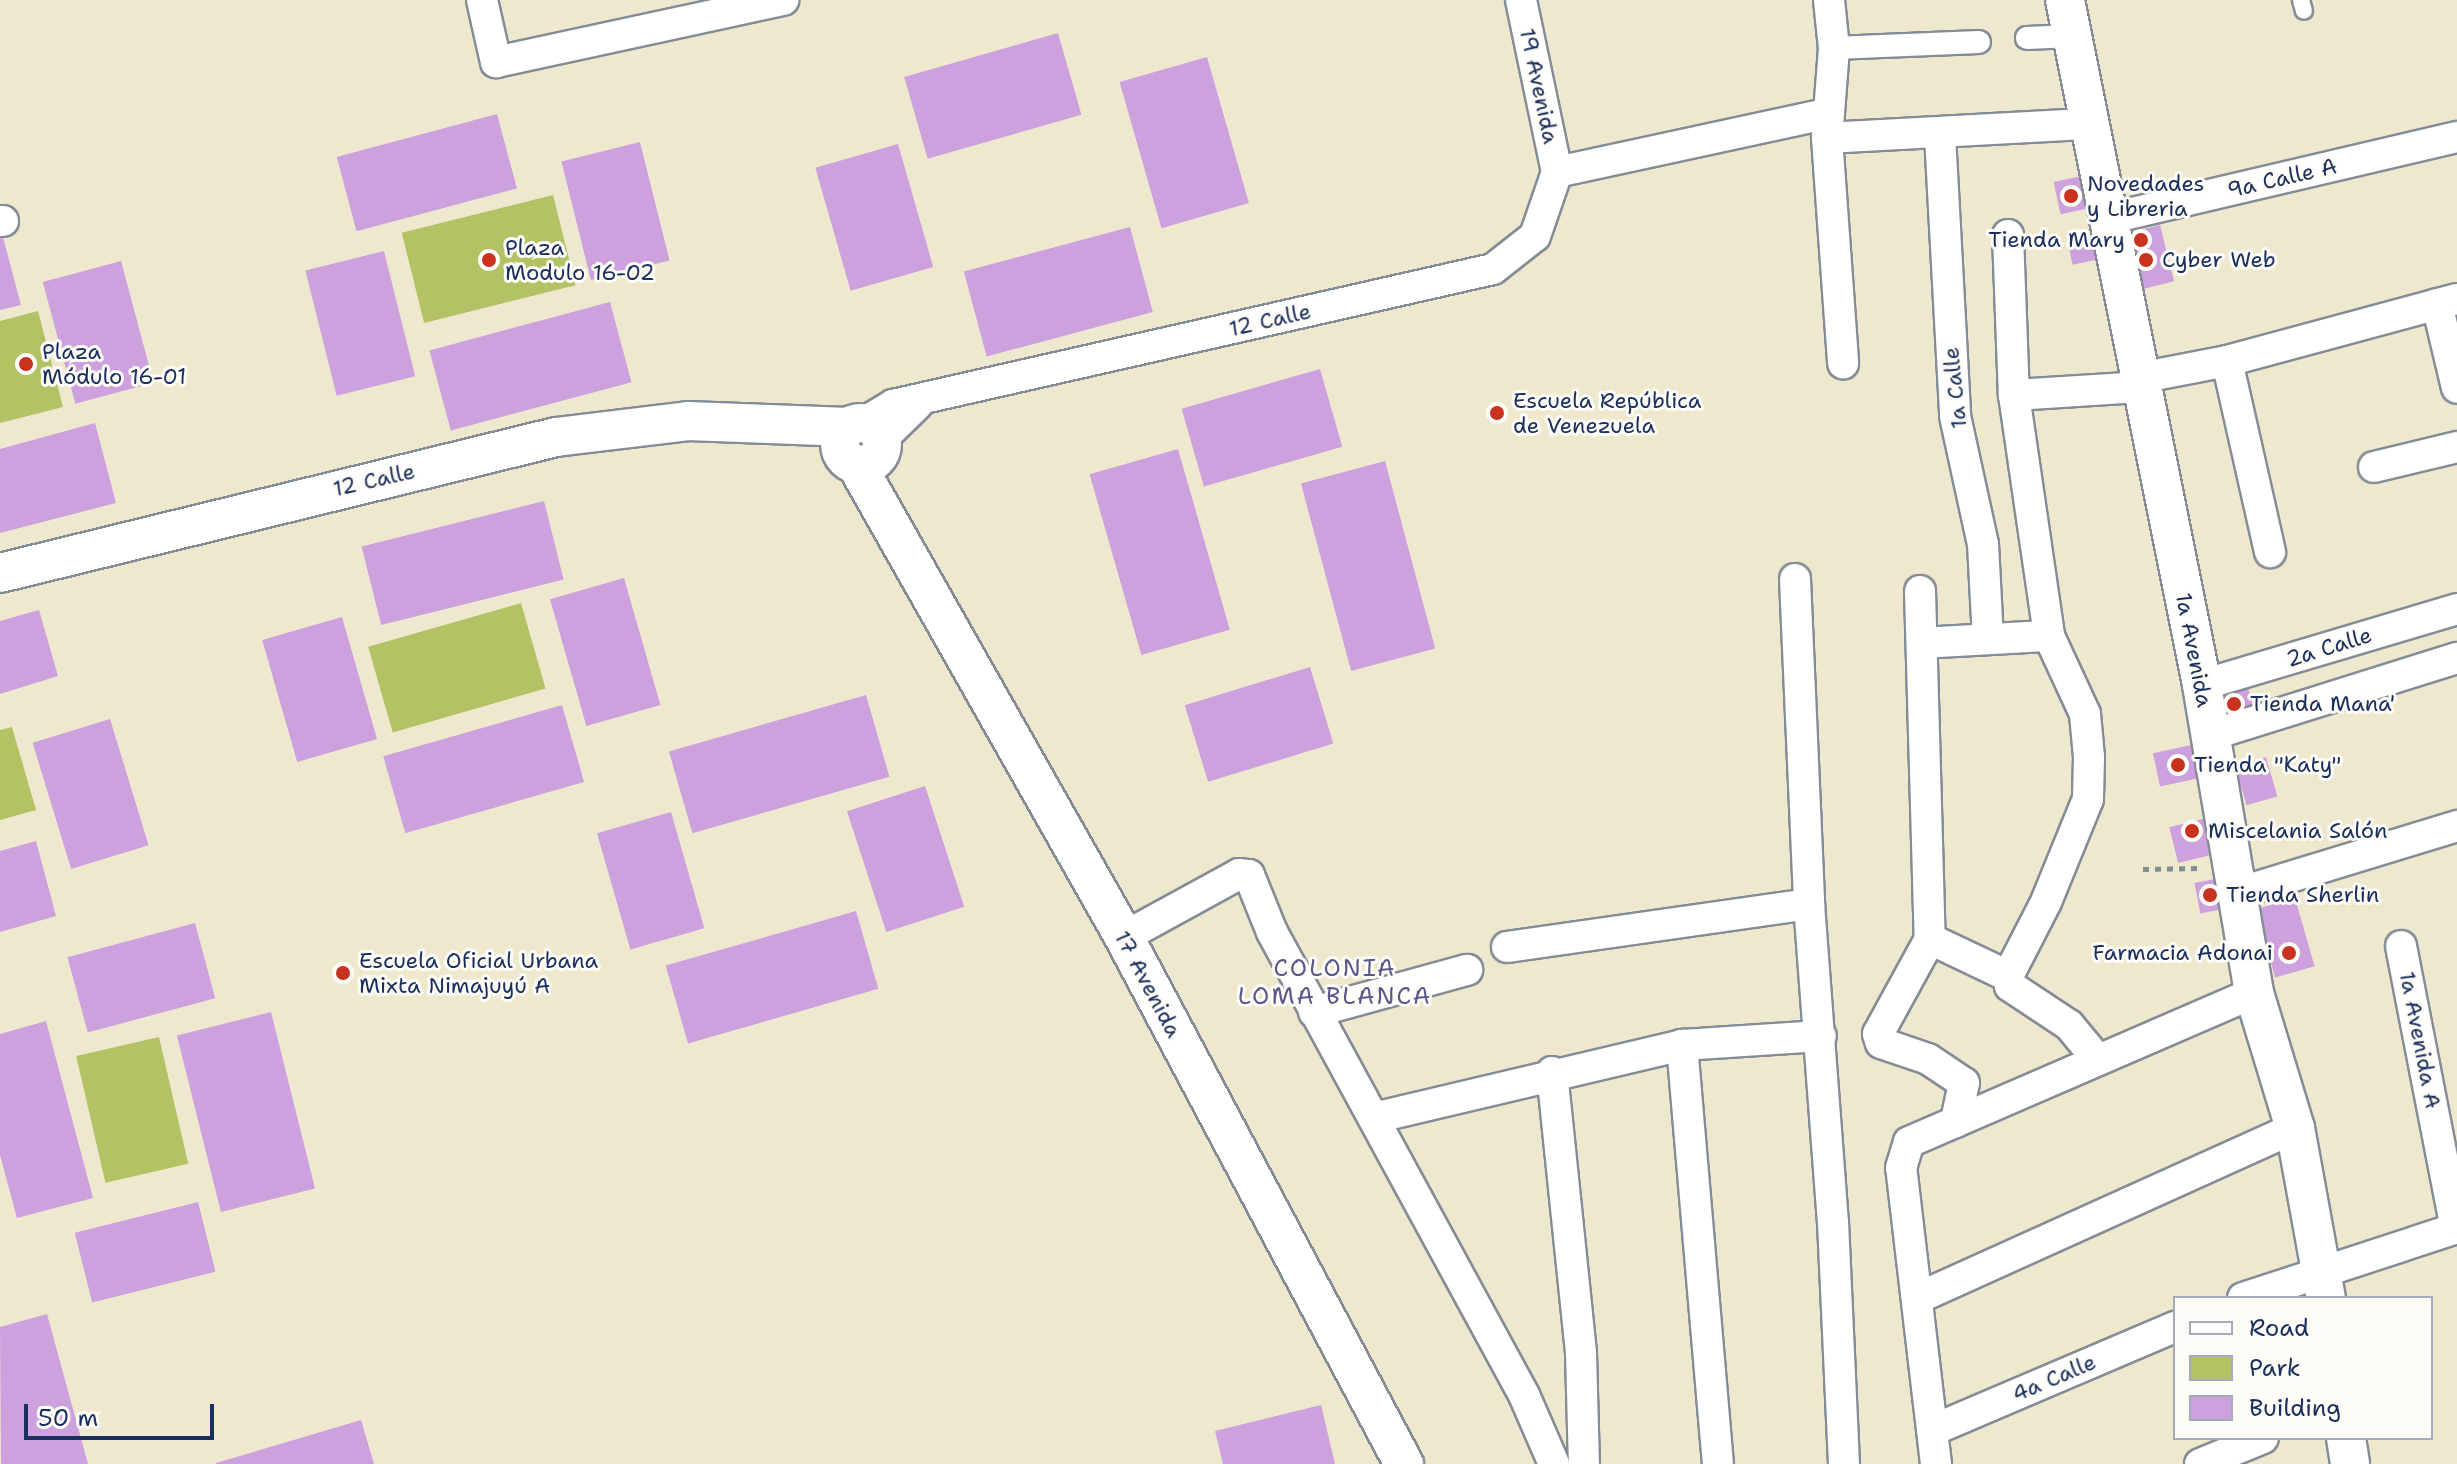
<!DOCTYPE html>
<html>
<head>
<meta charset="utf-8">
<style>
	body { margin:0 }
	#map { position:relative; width:2457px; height:1464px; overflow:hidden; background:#eee9ce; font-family:"Shantell Sans",sans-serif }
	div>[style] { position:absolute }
	.green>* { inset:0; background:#b3c264; transform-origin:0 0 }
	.building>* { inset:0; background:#cda1de; transform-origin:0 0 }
	.path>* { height:5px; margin-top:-2.5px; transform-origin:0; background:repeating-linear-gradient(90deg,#848c96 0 6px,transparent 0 12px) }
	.roads { filter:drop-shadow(2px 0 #848c96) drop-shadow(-2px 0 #848c96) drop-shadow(0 2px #848c96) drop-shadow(0 -2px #848c96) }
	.service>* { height:16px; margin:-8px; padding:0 8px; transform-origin:8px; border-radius:8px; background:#fff }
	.pedestrian>* { height:22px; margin:-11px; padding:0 11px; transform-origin:11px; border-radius:11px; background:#fff }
	.minor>* { height:30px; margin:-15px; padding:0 15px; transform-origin:15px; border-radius:15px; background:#fff }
	.tertiary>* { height:38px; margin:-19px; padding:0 19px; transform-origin:19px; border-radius:19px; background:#fff }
	.tertiary>.ring { margin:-19px; padding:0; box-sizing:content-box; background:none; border:38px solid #fff; border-radius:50% }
	.dots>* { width:22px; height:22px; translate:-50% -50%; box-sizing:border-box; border:4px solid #fdfcf7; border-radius:50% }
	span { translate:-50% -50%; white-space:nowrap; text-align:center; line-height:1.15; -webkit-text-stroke:6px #fdfcf7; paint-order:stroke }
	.street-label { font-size:22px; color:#1b2f5e }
	.poi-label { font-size:22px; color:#1b2f5e }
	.left { translate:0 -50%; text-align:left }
	.right { translate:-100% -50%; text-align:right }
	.neighbourhood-label { font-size:24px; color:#59578b; letter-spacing:2px }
	.legend { position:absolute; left:2173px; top:1296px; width:260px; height:144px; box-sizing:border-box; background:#fdfcf7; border:2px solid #a3aaba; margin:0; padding:10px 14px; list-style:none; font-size:24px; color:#1b2f5e }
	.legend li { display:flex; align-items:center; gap:16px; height:40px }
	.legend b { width:40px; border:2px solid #a3aaba }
	.scale { position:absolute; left:24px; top:1404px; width:190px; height:36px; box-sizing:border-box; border:4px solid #1b2f5e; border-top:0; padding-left:10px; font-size:24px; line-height:28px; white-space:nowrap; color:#1b2f5e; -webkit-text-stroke:6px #fdfcf7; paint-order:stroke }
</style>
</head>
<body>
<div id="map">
	<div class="green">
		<div style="left:553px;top:195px;width:93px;height:156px;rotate:76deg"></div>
		<div style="clip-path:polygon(38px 311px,63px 407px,0 423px,0 321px)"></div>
		<div style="left:521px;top:603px;width:89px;height:159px;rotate:74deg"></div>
		<div style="clip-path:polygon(12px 727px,36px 810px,0 820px,0 730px)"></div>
		<div style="left:159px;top:1037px;width:130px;height:85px;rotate:77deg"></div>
	</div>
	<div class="building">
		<div style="left:1058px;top:33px;width:85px;height:160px;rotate:74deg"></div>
		<div style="left:1207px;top:57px;width:152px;height:91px;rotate:74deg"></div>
		<div style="left:497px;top:114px;width:77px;height:166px;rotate:75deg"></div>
		<div style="left:640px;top:142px;width:122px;height:81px;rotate:76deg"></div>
		<div style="left:898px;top:144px;width:128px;height:86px;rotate:74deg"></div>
		<div style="left:2082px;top:176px;width:33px;height:29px;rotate:78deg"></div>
		<div style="left:2160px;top:225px;width:58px;height:43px;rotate:76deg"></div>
		<div style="clip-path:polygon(0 226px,21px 305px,0 310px)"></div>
		<div style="left:1130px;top:227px;width:88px;height:172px;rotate:75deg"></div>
		<div style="left:2092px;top:236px;width:24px;height:25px;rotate:78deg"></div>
		<div style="left:384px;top:251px;width:129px;height:81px;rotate:76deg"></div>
		<div style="left:121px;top:261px;width:126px;height:81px;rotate:75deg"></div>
		<div style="left:610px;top:302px;width:83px;height:187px;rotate:75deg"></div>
		<div style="left:1320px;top:369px;width:81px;height:144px;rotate:74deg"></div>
		<div style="clip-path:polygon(95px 423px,116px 503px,0 533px,0 449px)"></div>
		<div style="left:1178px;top:449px;width:188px;height:92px;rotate:74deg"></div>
		<div style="left:1385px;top:461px;width:194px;height:87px;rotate:75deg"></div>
		<div style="left:544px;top:501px;width:81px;height:188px;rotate:76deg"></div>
		<div style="left:624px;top:578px;width:132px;height:77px;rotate:74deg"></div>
		<div style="clip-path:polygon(39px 610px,58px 676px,0 694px,0 621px)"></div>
		<div style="left:342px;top:617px;width:127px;height:83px;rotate:74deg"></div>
		<div style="left:1310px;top:667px;width:80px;height:131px;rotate:73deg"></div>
		<div style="left:2247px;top:684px;width:31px;height:35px;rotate:73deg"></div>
		<div style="left:866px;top:695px;width:85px;height:205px;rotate:74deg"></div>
		<div style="left:562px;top:705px;width:80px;height:186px;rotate:74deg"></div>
		<div style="left:110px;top:719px;width:132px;height:81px;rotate:73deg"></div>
		<div style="left:2196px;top:744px;width:34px;height:44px;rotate:78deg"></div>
		<div style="left:2266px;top:757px;width:41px;height:32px;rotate:74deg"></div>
		<div style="left:925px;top:786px;width:127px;height:82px;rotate:72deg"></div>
		<div style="left:671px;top:812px;width:121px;height:77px;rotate:74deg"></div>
		<div style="left:2210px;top:817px;width:37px;height:42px;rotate:76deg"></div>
		<div style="clip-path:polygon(36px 841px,56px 916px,0 932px,0 851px)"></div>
		<div style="left:2220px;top:878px;width:31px;height:26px;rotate:79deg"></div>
		<div style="left:2295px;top:898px;width:71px;height:41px;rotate:74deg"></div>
		<div style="left:856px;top:911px;width:81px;height:198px;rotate:74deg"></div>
		<div style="left:195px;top:923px;width:78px;height:132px;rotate:75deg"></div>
		<div style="left:271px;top:1012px;width:182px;height:97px;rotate:76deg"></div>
		<div style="clip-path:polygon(46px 1021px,93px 1198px,17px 1218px,0 1155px,0 1034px)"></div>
		<div style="left:198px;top:1202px;width:72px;height:127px;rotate:76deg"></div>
		<div style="clip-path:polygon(47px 1314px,88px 1464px,1px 1464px,0 1327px)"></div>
		<div style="clip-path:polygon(1321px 1405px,1335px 1464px,1223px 1464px,1215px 1431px)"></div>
		<div style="clip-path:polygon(361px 1420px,374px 1464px,216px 1464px,216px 1463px)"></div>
	</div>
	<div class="path">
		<div style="left:2143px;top:869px;width:59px;rotate:-1deg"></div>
	</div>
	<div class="roads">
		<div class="service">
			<div style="left:2301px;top:0;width:11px;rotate:75deg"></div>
		</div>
		<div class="pedestrian">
			<div style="left:2027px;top:38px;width:44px;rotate:-2.6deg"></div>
			<div style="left:1834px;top:48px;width:145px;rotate:-2.4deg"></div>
		</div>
		<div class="minor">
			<div style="left:482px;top:0;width:64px;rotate:77.3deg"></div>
			<div style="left:496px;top:62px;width:294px;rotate:-12.2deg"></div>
			<div style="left:1521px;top:0;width:176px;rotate:78.2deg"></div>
			<div style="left:1829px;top:0;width:48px;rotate:84.1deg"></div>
			<div style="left:1834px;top:48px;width:90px;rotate:94.4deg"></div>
			<div style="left:1827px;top:138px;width:226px;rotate:85.9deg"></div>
			<div style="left:1940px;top:135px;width:281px;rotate:86.9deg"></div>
			<div style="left:1955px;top:416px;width:131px;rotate:77.7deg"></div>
			<div style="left:1983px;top:544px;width:95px;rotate:87deg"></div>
			<div style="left:1827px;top:138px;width:262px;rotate:-3.1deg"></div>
			<div style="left:1557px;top:172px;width:278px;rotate:-12.2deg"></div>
			<div style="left:2107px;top:219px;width:359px;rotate:-13.2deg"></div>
			<div style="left:0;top:221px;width:3px"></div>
			<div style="left:2008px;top:235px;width:160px;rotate:87.9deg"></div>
			<div style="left:2014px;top:395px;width:126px;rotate:-3.6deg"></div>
			<div style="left:2437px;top:304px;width:86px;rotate:76.6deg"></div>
			<div style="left:2227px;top:361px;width:196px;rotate:77.3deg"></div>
			<div style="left:2139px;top:378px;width:90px;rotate:-10.9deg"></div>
			<div style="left:2227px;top:361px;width:238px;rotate:-15.1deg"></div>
			<div style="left:2014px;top:395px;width:244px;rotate:81.7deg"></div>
			<div style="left:2049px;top:636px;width:86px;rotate:65.2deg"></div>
			<div style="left:2085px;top:714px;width:43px;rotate:84.7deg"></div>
			<div style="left:2089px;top:757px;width:42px;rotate:91.4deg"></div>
			<div style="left:2088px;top:799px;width:111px;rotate:112.2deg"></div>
			<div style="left:2046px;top:902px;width:83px;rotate:117.2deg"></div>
			<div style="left:2008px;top:976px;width:10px;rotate:79deg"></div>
			<div style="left:2010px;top:986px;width:71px;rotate:33.5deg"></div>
			<div style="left:2069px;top:1025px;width:45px;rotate:50.4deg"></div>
			<div style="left:863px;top:423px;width:35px;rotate:-31deg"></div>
			<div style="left:893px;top:405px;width:615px;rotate:-12.77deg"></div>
			<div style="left:1493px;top:269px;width:53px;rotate:-38.2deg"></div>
			<div style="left:1535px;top:236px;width:68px;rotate:-71deg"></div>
			<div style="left:882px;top:439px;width:49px;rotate:-44.2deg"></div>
			<div style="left:2374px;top:467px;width:85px;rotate:-13.5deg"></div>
			<div style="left:1795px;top:579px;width:325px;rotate:87.5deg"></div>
			<div style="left:1809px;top:904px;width:319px;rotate:85.7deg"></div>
			<div style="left:1833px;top:1222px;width:242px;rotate:87.4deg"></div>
			<div style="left:1920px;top:591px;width:348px;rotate:88.4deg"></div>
			<div style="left:1930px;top:939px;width:86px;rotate:25.4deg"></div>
			<div style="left:1922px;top:643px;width:127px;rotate:-3.2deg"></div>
			<div style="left:2202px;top:685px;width:266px;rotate:-16.6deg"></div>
			<div style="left:2211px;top:735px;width:258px;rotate:-17.4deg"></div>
			<div style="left:2241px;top:892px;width:226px;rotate:-17deg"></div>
			<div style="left:1124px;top:937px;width:131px;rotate:-28.7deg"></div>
			<div style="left:1239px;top:874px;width:10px;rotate:6deg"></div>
			<div style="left:1249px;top:875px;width:61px;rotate:68deg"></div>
			<div style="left:1272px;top:932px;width:527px;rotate:61.44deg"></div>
			<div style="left:1524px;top:1395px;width:75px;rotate:66.5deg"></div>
			<div style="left:1930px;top:939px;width:108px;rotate:118.7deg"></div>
			<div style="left:1878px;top:1034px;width:9px;rotate:72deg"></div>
			<div style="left:1881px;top:1043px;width:50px;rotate:18.8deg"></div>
			<div style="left:1928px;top:1059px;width:43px;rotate:33.7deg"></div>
			<div style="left:1964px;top:1083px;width:40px;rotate:102deg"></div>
			<div style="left:2401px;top:946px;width:288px;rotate:79deg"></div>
			<div style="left:1507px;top:947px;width:305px;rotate:-8.1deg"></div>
			<div style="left:1314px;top:1012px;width:159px;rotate:-15.4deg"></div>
			<div style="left:1682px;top:1045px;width:421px;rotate:85.1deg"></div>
			<div style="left:1552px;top:1072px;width:282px;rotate:84.1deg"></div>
			<div style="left:1581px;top:1353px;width:111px;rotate:88.5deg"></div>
			<div style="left:1374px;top:1118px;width:317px;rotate:-13.3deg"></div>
			<div style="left:1682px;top:1045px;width:139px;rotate:-3.7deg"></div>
			<div style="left:1918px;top:1298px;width:414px;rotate:-24.3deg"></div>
			<div style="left:2243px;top:1298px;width:225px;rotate:-18.1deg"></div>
			<div style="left:1933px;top:1430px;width:263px;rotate:-23.1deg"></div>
			<div style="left:1936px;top:1464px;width:298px;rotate:-96.7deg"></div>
			<div style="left:1901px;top:1168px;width:27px;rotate:-73deg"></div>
			<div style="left:1909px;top:1142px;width:376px;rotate:-23.4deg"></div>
			<div style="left:2200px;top:1464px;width:68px;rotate:-22.4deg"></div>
		</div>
		<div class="tertiary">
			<div style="left:2065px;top:0;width:699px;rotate:78.69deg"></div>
			<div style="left:2202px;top:685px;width:312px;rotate:80.4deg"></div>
			<div style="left:2254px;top:993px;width:141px;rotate:73.1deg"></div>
			<div style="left:2295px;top:1128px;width:173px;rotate:79.7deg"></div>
			<div class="ring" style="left:840px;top:423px;width:4px;height:4px"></div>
			<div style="left:856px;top:464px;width:544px;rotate:60.46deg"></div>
			<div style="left:1124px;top:937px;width:597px;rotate:62.02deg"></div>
			<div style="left:0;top:573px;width:572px;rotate:-13.74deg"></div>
			<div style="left:556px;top:437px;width:133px;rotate:-6.9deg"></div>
			<div style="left:688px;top:421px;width:161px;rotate:2.1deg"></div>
			<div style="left:2346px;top:1438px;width:26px;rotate:81deg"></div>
		</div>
	</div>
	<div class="dots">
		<div style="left:2071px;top:196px;background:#c8321e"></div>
		<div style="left:2141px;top:240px;background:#c8321e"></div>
		<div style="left:489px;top:260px;background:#c8321e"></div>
		<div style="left:2146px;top:260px;background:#c8321e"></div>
		<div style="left:26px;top:364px;background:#c8321e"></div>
		<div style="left:1497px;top:413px;background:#c8321e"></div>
		<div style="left:2234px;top:704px;background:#c8321e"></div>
		<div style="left:2178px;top:765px;background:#c8321e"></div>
		<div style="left:2192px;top:831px;background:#c8321e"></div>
		<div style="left:2210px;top:895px;background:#c8321e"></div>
		<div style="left:2289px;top:953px;background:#c8321e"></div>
		<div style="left:343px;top:973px;background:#c8321e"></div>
	</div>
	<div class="street-label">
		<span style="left:1539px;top:86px;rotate:78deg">19 Avenida</span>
		<span style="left:2282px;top:178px;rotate:-13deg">9a Calle A</span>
		<span style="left:1270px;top:320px;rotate:-13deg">12 Calle</span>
		<span style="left:1955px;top:388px;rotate:-96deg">1a Calle</span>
		<span style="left:374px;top:480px;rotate:-13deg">12 Calle</span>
		<span style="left:2329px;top:647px;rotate:-17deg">2a Calle</span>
		<span style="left:2194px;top:650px;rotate:79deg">1a Avenida</span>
		<span style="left:1148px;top:984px;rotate:62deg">17 Avenida</span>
		<span style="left:2420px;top:1040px;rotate:79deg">1a Avenida A</span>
		<span style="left:2054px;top:1378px;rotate:-23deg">4a Calle</span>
	</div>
	<div class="poi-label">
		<span class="left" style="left:2087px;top:196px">Novedades<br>y Libreria</span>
		<span class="right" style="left:2125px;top:240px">Tienda Mary</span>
		<span class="left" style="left:505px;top:260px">Plaza<br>Modulo 16-02</span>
		<span class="left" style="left:2162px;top:260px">Cyber Web</span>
		<span class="left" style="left:42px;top:364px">Plaza<br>Módulo 16-01</span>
		<span class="left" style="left:1513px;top:413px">Escuela República<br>de Venezuela</span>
		<span class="left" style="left:2250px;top:704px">Tienda Mana'</span>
		<span class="left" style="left:2194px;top:765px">Tienda "Katy"</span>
		<span class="left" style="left:2208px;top:831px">Miscelania Salón</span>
		<span class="left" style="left:2226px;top:895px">Tienda Sherlin</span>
		<span class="right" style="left:2273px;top:953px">Farmacia Adonai</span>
		<span class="left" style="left:359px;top:973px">Escuela Oficial Urbana<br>Mixta Nimajuyú A</span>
	</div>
	<div class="neighbourhood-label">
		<span style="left:1335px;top:983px">COLONIA<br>LOMA BLANCA</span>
	</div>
	<ul class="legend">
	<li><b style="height:10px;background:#fff"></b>Road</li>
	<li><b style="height:22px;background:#b3c264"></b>Park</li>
	<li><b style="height:22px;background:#cda1de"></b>Building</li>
	</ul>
	<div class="scale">50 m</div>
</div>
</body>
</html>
